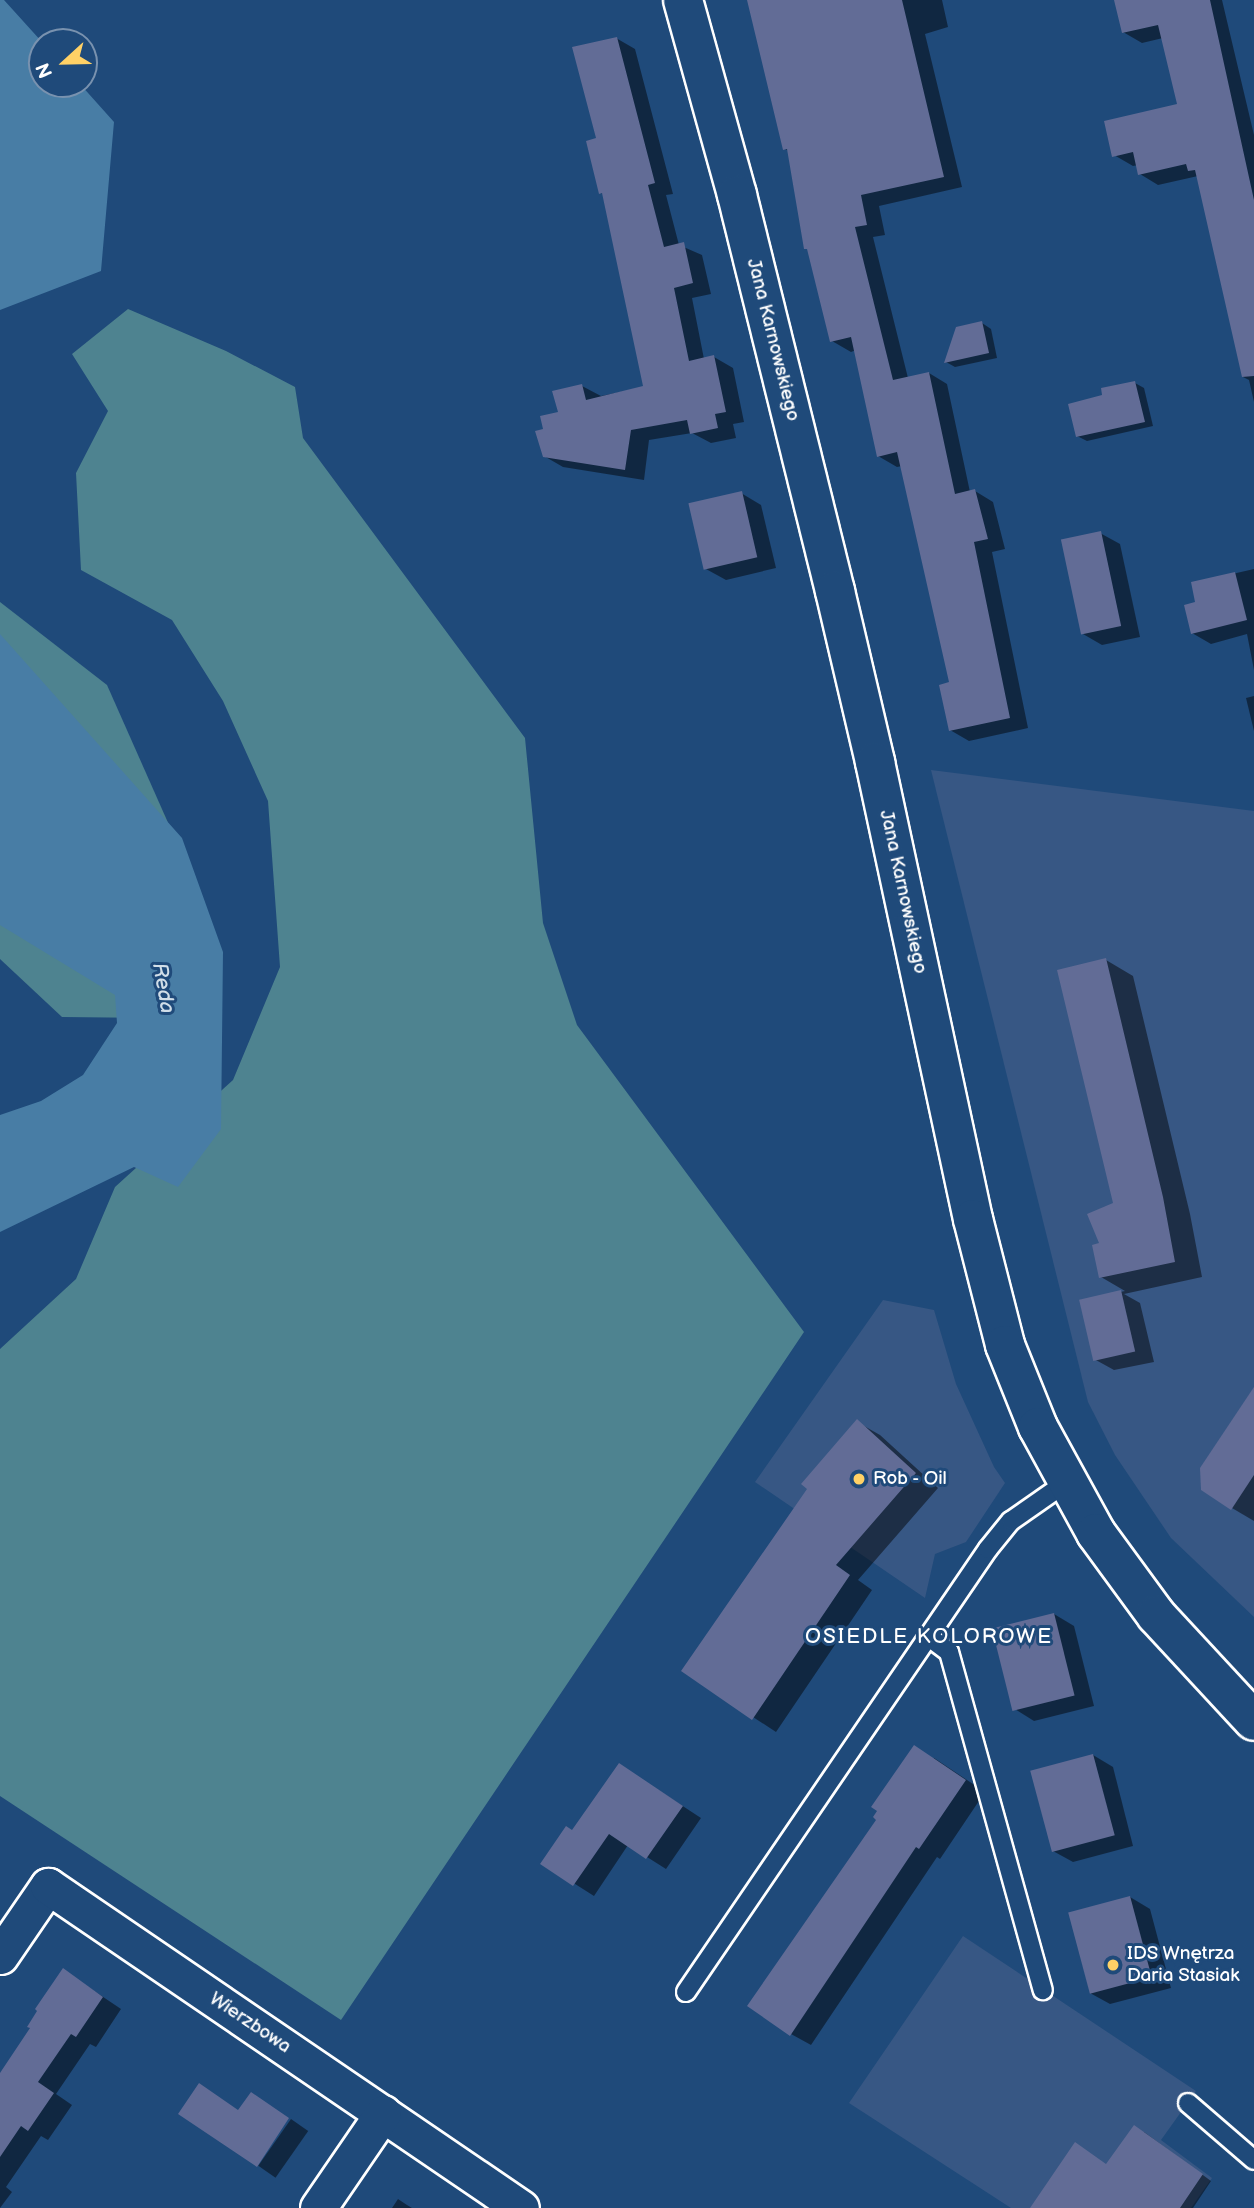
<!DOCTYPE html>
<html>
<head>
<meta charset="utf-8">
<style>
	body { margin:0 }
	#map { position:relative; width:1254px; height:2208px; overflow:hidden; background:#1f4a7a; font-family:"Balsamiq Sans",sans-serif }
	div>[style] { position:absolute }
	.built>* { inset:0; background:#375784 }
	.green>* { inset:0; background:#4e8390 }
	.water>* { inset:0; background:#487da5 }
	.shadow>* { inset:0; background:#0007; transform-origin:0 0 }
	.building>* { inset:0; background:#626c96; transform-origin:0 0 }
	.roads { filter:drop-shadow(2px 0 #fff) drop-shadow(-2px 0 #fff) drop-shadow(0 2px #fff) drop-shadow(0 -2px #fff) }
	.service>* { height:18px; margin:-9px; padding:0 9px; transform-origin:9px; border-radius:9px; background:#1f4a7a }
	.minor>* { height:35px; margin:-17.5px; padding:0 17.5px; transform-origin:17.5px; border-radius:17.5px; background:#1f4a7a }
	.secondary>* { height:38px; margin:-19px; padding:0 19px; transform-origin:19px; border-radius:19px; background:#1f4a7a }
	.dots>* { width:19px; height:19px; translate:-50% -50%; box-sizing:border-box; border:4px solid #1f4a7a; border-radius:50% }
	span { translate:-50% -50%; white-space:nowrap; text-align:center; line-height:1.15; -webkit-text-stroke:6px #1f4a7a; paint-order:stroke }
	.street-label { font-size:19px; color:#fff }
	.poi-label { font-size:19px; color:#fff }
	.left { translate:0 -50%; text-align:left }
	.water-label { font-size:21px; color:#d1dee8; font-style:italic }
	.neighbourhood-label { font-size:21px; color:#fff; letter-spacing:2px }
	.north { position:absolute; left:28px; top:28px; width:70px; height:70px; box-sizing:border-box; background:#1f4a7a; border:2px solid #7992af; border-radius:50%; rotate:248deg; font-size:19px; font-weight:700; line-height:28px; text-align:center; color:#fff }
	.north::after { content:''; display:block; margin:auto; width:24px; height:32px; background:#ffd166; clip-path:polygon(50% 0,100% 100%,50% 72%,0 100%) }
</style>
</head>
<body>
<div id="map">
	<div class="built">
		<div style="clip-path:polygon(931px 770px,1254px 811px,1254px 1617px,1171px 1538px,1115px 1455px,1088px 1402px)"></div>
		<div style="clip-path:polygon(883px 1300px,934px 1310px,956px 1384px,994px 1467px,1005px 1483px,966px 1542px,935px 1554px,925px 1598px,755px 1482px)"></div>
		<div style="clip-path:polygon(963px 1936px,1196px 2091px,1161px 2140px,1212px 2178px,1191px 2208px,1011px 2208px,849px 2103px)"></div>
	</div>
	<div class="green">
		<div style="clip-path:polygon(128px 309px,226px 351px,295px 387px,303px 438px,525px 738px,543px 923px,577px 1025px,804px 1332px,341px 2020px,0 1796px,0 1349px,76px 1279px,115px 1187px,233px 1080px,280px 967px,268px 801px,223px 701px,172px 620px,81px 570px,76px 473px,108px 411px,72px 354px)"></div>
		<div style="clip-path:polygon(0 602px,107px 685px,181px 852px,156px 1018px,62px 1017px,0 959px)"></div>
	</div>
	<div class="water">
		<div style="clip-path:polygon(0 0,4px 0,42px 42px,42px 84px,80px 84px,114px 122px,101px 271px,0 310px)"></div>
		<div style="clip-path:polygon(0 634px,182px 838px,223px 952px,221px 1129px,178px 1187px,134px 1167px,0 1232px,0 1115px,41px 1101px,83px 1075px,117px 1023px,115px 995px,0 925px)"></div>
	</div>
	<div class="shadow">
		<div style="clip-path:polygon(749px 0,942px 0,948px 27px,925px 34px,962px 187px,879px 206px,885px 235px,873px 237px,908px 378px,929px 373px,947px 384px,970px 492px,975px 491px,993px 502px,1005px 549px,992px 552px,1028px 728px,969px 741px,950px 730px,951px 684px,902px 466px,897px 467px,878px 456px,856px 350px,851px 352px,832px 341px,789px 151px,785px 149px)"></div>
		<div style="clip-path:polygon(1116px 0,1222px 0,1254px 135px,1254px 402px,1249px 380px,1243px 377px,1198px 176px,1158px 185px,1140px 174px,1138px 165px,1133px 166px,1114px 155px,1179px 105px,1163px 38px,1142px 43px,1123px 32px)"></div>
		<div style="clip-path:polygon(616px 38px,635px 49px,673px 194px,666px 195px,679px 245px,702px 255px,711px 294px,692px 298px,704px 359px,714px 357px,733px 368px,744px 422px,733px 424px,736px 438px,711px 443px,692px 433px,649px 440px,644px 480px,563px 467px,544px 456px,545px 431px,582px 386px,601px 396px,645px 387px,604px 194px,601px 193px,599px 140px)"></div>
		<div style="clip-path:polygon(982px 323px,991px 329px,997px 358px,955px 367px,946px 362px)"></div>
		<div style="clip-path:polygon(1135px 383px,1144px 388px,1153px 426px,1087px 441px,1077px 436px,1104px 397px)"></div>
		<div style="clip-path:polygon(741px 493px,761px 505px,776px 568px,726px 580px,706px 569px)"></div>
		<div style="clip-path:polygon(1100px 533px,1120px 544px,1140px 637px,1102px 645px,1083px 634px)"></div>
		<div style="clip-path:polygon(1254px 569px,1254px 670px,1247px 634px,1211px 644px,1192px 633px,1197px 603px,1193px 583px)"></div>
		<div style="clip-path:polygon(1254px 696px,1254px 731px,1246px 698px)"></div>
		<div style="clip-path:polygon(1106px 960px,1133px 976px,1190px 1214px,1202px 1277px,1124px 1294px,1140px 1303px,1154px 1362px,1114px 1370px,1094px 1359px,1081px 1300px,1125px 1291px,1101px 1277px,1102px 1245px,1115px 1204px)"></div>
		<div style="clip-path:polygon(1254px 1390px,1254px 1521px,1232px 1508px)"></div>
		<div style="clip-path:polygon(857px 1422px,880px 1435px,938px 1488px,858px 1580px,872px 1590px,776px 1732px,683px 1671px)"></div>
		<div style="clip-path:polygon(1054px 1614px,1074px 1626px,1094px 1706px,1034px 1721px,1015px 1709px)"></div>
		<div style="clip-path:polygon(1093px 1755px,1113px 1767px,1133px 1846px,1073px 1862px,1053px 1851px)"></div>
		<div style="clip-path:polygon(934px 1758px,985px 1792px,940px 1859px,937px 1857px,811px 2045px,791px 2034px)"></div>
		<div style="clip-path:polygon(620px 1765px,701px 1818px,666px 1869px,628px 1845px,594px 1896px,542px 1863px,573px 1832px)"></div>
		<div style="clip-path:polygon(1130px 1897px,1150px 1909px,1171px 1988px,1110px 2004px,1090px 1993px)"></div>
		<div style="clip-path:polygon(63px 1970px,121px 2009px,96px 2047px,90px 2044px,56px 2094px,72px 2105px,48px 2140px,41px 2136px,6px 2187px,12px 2192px,0 2208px,0 2077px,32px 2028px)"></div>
		<div style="left:291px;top:2119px;width:21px;height:57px;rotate:35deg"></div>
		<div style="clip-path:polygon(1144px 2132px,1211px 2181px,1193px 2208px,1051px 2208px,1107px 2166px)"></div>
		<div style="clip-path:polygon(398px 2199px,407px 2205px,412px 2208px,392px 2208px)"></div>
	</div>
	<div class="building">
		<div style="clip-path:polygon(747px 0,902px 0,944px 177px,861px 195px,867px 225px,855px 227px,893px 380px,929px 372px,955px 494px,975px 489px,988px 539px,974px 542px,1010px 718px,949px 731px,939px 685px,949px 682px,897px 452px,877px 457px,851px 337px,830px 342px,807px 249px,804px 249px,787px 149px,783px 150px)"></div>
		<div style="clip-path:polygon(1114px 0,1210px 0,1254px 200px,1254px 376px,1242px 377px,1195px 170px,1188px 171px,1186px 164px,1138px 175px,1133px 152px,1112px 157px,1104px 121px,1177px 104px,1158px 25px,1122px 33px)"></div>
		<div style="clip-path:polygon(617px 37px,655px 183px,648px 185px,664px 247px,684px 242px,693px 283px,674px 288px,689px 361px,714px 355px,726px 412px,715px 414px,718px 428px,690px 434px,687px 420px,631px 430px,625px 470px,543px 457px,535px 431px,543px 429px,540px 416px,558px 412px,552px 391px,582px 384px,586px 400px,643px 386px,602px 193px,599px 194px,586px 141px,596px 138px,572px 47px)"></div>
		<div style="clip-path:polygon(982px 321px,989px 353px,944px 363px,956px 327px)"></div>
		<div style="clip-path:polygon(1135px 381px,1145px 422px,1076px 437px,1068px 404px,1102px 395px,1101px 388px)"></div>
		<div style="left:742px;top:491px;width:68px;height:55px;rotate:77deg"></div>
		<div style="left:1101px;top:531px;width:97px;height:41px;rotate:78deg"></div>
		<div style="clip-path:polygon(1235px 572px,1247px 620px,1191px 634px,1184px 605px,1195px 602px,1191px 582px)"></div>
		<div style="clip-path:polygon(1106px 958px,1163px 1197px,1175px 1262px,1099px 1278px,1092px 1245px,1099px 1243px,1087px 1214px,1113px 1203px,1057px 970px)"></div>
		<div style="left:1121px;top:1290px;width:63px;height:43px;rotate:77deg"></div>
		<div style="clip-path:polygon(1254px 1387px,1254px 1475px,1231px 1510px,1201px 1490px,1200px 1468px)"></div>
		<div style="clip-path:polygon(857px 1419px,916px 1473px,836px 1565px,850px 1575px,752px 1720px,681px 1671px,807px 1489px,801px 1484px)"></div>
		<div style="left:1054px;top:1613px;width:85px;height:64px;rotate:76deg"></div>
		<div style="clip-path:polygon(914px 1745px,966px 1780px,919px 1849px,916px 1847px,790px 2036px,747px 2006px,876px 1820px,873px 1817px,877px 1811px,871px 1807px)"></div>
		<div style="left:1093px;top:1754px;width:84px;height:65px;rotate:75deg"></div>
		<div style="clip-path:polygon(619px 1763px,683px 1806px,646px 1859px,609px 1834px,573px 1886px,540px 1864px,566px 1826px,572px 1830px)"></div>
		<div style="left:1130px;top:1896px;width:84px;height:64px;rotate:75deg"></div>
		<div style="clip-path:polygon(63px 1968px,103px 1997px,76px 2037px,71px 2034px,38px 2082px,54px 2093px,28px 2131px,21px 2126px,0 2157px,0 2073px,30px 2028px,27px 2027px,37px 2011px,35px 2009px)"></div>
		<div style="clip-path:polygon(199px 2083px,238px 2110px,251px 2092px,289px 2118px,257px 2167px,178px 2114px)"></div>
		<div style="clip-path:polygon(1134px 2125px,1203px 2174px,1180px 2208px,1030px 2208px,1075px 2142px,1106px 2164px)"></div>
	</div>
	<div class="roads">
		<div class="service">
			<div style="left:929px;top:1637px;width:25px;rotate:37deg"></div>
			<div style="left:949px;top:1652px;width:351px;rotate:74.5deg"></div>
			<div style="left:686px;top:1992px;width:536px;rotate:-55.72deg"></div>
			<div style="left:988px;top:1549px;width:36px;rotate:-51deg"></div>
			<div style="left:1011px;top:1521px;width:68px;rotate:-34.9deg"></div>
			<div style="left:1188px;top:2103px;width:87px;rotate:40.8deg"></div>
		</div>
		<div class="minor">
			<div style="left:0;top:1956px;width:85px;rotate:-55.6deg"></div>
			<div style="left:48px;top:1886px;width:572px;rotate:34.25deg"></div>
			<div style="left:318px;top:2208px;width:115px;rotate:-55.6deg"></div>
		</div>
		<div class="secondary">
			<div style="left:683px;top:0;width:202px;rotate:74.5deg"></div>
			<div style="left:737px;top:195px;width:408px;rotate:76.1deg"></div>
			<div style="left:835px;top:591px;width:176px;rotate:76.8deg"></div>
			<div style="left:875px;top:762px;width:467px;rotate:77.9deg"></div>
			<div style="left:973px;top:1219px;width:130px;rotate:75.7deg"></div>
			<div style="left:1005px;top:1345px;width:88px;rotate:68.1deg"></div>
			<div style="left:1038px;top:1427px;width:121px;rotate:61.3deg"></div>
			<div style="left:1096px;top:1533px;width:102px;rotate:53.8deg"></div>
			<div style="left:1156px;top:1615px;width:144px;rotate:47.2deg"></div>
		</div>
	</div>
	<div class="dots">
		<div style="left:859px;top:1479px;background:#ffd166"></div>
		<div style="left:1113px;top:1965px;background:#ffd166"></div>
	</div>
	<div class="street-label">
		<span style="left:773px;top:340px;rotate:76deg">Jana Karnowskiego</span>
		<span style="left:903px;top:892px;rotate:78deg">Jana Karnowskiego</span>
		<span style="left:250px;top:2023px;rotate:34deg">Wierzbowa</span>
	</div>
	<div class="poi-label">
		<span class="left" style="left:873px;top:1479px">Rob - Oil</span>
		<span class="left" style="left:1127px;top:1965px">IDS Wnętrza<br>Daria Stasiak</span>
	</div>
	<div class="water-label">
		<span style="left:163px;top:988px;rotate:80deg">Reda</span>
	</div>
	<div class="neighbourhood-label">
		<span style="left:929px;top:1637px">OSIEDLE KOLOROWE</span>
	</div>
	<div class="north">N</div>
</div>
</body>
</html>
